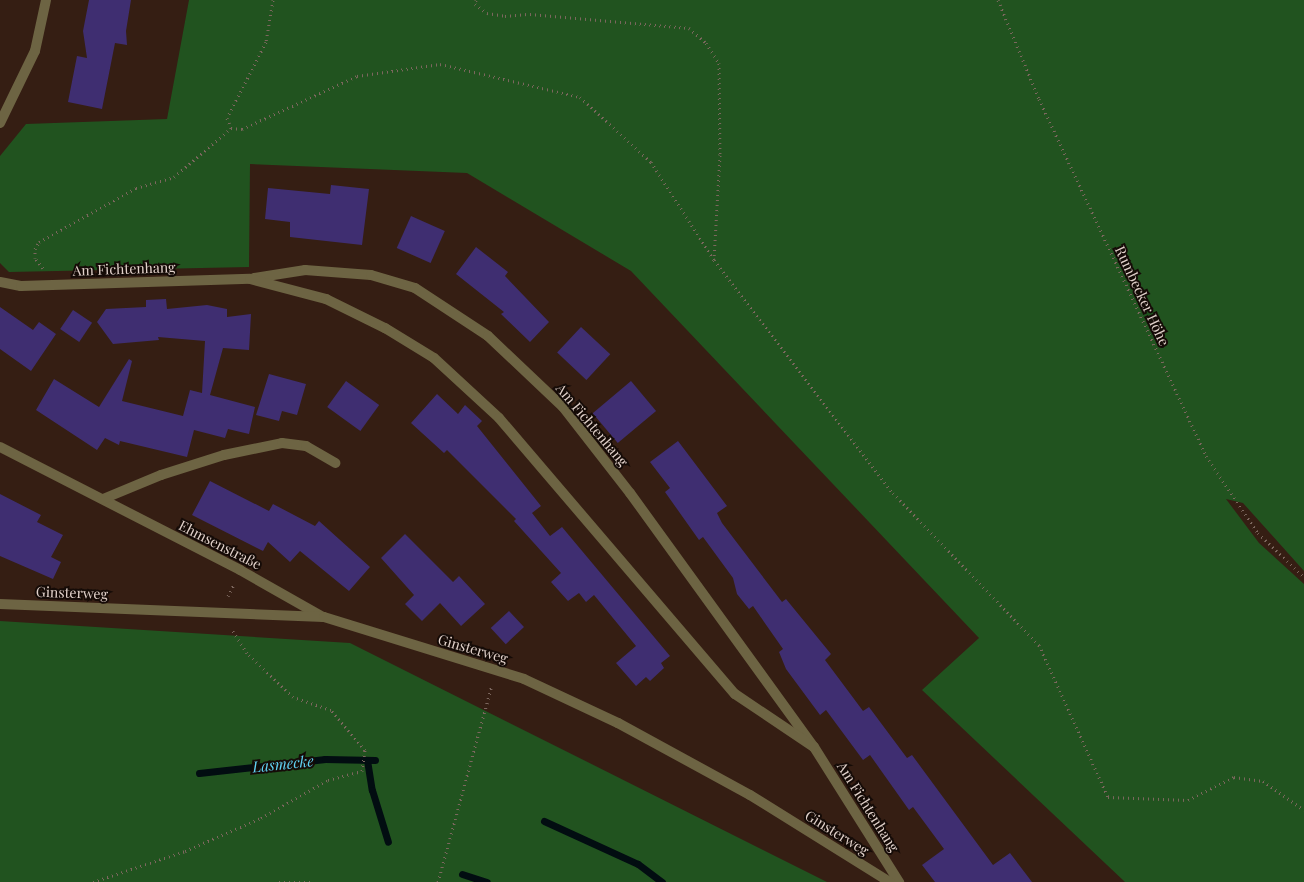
<!DOCTYPE html>
<html>
<head>
<meta charset="utf-8">
<style>
	body { margin:0 }
	#map { position:relative; width:1304px; height:882px; overflow:hidden; background:#351e13; font-family:"Playfair Display",serif }
	div>[style] { position:absolute }
	.green>* { inset:0; background:#21531f }
	.stream>* { height:7px; margin:-3.5px; padding:0 3.5px; transform-origin:3.5px; border-radius:3.5px; background:#020d11 }
	.building>* { inset:0; background:#3f2e71; transform-origin:0 0 }
	.path>* { height:3px; margin-top:-1.5px; transform-origin:0; background:repeating-linear-gradient(90deg,#7c675e 0 1px,transparent 0 5px) }
	.street>* { height:10px; margin:-5px; padding:0 5px; transform-origin:5px; border-radius:5px; background:#6d6443 }
	span { translate:-50% -50%; white-space:nowrap; text-align:center; line-height:1.15; -webkit-text-stroke:4px #150b07; paint-order:stroke }
	.street-label { font-size:14px; color:#e2d2cb }
	.water-label { font-size:15px; color:#60d2f4; font-style:italic }
</style>
</head>
<body>
<div id="map">
	<div class="green">
		<div style="clip-path:polygon(189px 0,1304px 0,1304px 571px,1243px 503px,1226px 499px,1259px 543px,1304px 584px,1304px 882px,1125px 882px,922px 690px,979px 638px,631px 271px,467px 173px,250px 164px,249px 267px,9px 272px,0 263px,0 156px,26px 124px,167px 119px)"></div>
		<div style="clip-path:polygon(0 621px,350px 643px,827px 882px,0 882px)"></div>
	</div>
	<div class="stream">
		<div style="left:367px;top:760px;width:30px;rotate:81deg"></div>
		<div style="left:372px;top:790px;width:54px;rotate:72.9deg"></div>
		<div style="left:199px;top:773px;width:127px;rotate:-6.3deg"></div>
		<div style="left:325px;top:759px;width:50px;rotate:1.1deg"></div>
		<div style="left:544px;top:821px;width:103px;rotate:24.6deg"></div>
		<div style="left:638px;top:864px;width:30px;rotate:37deg"></div>
		<div style="left:462px;top:874px;width:26px;rotate:18deg"></div>
	</div>
	<div class="building">
		<div style="clip-path:polygon(89px 0,131px 0,126px 31px,127px 45px,115px 43px,102px 109px,68px 102px,77px 56px,87px 58px,83px 31px)"></div>
		<div style="clip-path:polygon(331px 185px,369px 189px,362px 245px,290px 237px,290px 222px,265px 219px,268px 188px,330px 194px)"></div>
		<div style="left:411px;top:216px;width:37px;height:35px;rotate:24deg"></div>
		<div style="clip-path:polygon(476px 247px,508px 272px,505px 276px,549px 322px,530px 342px,501px 314px,504px 312px,456px 274px)"></div>
		<div style="clip-path:polygon(166px 299px,167px 309px,207px 305px,227px 309px,227px 317px,251px 314px,249px 350px,223px 348px,210px 395px,255px 407px,249px 434px,228px 429px,225px 438px,194px 430px,187px 457px,120px 441px,119px 445px,105px 438px,97px 450px,36px 410px,54px 379px,99px 407px,129px 359px,132px 361px,122px 401px,183px 416px,190px 390px,202px 393px,205px 341px,158px 337px,159px 340px,113px 344px,97px 322px,106px 309px,146px 307px,146px 300px)"></div>
		<div style="clip-path:polygon(0 307px,33px 330px,39px 322px,56px 334px,31px 371px,0 349px)"></div>
		<div style="left:73px;top:310px;width:23px;height:23px;rotate:34deg"></div>
		<div style="left:581px;top:327px;width:40px;height:35px;rotate:43deg"></div>
		<div style="clip-path:polygon(269px 374px,306px 384px,297px 415px,282px 411px,279px 421px,256px 415px)"></div>
		<div style="left:346px;top:381px;width:41px;height:32px;rotate:36deg"></div>
		<div style="left:631px;top:381px;width:39px;height:50px;rotate:50deg"></div>
		<div style="clip-path:polygon(437px 394px,458px 414px,465px 405px,482px 421px,477px 426px,541px 506px,532px 513px,550px 536px,562px 527px,670px 656px,661px 663px,664px 668px,650px 681px,646px 677px,636px 686px,616px 663px,636px 646px,594px 595px,586px 602px,579px 593px,568px 601px,551px 582px,561px 573px,514px 521px,516px 519px,447px 450px,444px 453px,411px 423px)"></div>
		<div style="clip-path:polygon(678px 441px,727px 506px,717px 513px,722px 523px,782px 602px,786px 599px,831px 654px,825px 660px,863px 711px,869px 707px,907px 758px,912px 755px,993px 865px,1010px 853px,1032px 882px,935px 882px,922px 865px,944px 849px,913px 807px,909px 810px,870px 755px,863px 760px,826px 710px,820px 715px,786px 669px,779px 652px,783px 649px,753px 606px,749px 609px,737px 594px,733px 578px,703px 537px,699px 540px,665px 492px,670px 488px,650px 462px)"></div>
		<div style="clip-path:polygon(210px 481px,269px 511px,273px 504px,315px 526px,319px 521px,370px 567px,349px 591px,300px 551px,290px 562px,268px 542px,263px 551px,192px 515px)"></div>
		<div style="clip-path:polygon(0 494px,41px 515px,37px 522px,63px 535px,51px 557px,61px 562px,53px 579px,0 556px)"></div>
		<div style="clip-path:polygon(405px 534px,453px 582px,459px 576px,485px 604px,461px 626px,440px 603px,422px 621px,405px 604px,414px 595px,381px 558px)"></div>
		<div style="left:509px;top:611px;width:22px;height:25px;rotate:47deg"></div>
	</div>
	<div class="path">
		<div style="left:273px;top:0;width:43px;rotate:99.5deg"></div>
		<div style="left:266px;top:42px;width:85px;rotate:117.2deg"></div>
		<div style="left:227px;top:118px;width:11px;rotate:68deg"></div>
		<div style="left:231px;top:128px;width:11px;rotate:5deg"></div>
		<div style="left:242px;top:129px;width:127px;rotate:-24.7deg"></div>
		<div style="left:357px;top:76px;width:84px;rotate:-8.2deg"></div>
		<div style="left:440px;top:64px;width:144px;rotate:13.3deg"></div>
		<div style="left:580px;top:97px;width:96px;rotate:42.5deg"></div>
		<div style="left:651px;top:162px;width:117px;rotate:57.3deg"></div>
		<div style="left:714px;top:260px;width:294px;rotate:52.5deg"></div>
		<div style="left:893px;top:493px;width:211px;rotate:46.2deg"></div>
		<div style="left:1039px;top:645px;width:167px;rotate:65.6deg"></div>
		<div style="left:1108px;top:797px;width:80px;rotate:2.1deg"></div>
		<div style="left:1188px;top:800px;width:51px;rotate:-26.6deg"></div>
		<div style="left:1234px;top:777px;width:29px;rotate:8deg"></div>
		<div style="left:1263px;top:781px;width:50px;rotate:35.3deg"></div>
		<div style="left:476px;top:0;width:4px;rotate:104deg"></div>
		<div style="left:475px;top:4px;width:15px;rotate:37deg"></div>
		<div style="left:487px;top:13px;width:18px;rotate:9deg"></div>
		<div style="left:505px;top:16px;width:25px;rotate:-5deg"></div>
		<div style="left:530px;top:14px;width:160px;rotate:5deg"></div>
		<div style="left:689px;top:28px;width:23px;rotate:41deg"></div>
		<div style="left:706px;top:43px;width:24px;rotate:57deg"></div>
		<div style="left:719px;top:63px;width:92px;rotate:89.4deg"></div>
		<div style="left:720px;top:155px;width:104px;rotate:93.3deg"></div>
		<div style="left:998px;top:0;width:107px;rotate:67.5deg"></div>
		<div style="left:1039px;top:99px;width:394px;rotate:64.9deg"></div>
		<div style="left:1206px;top:456px;width:93px;rotate:56deg"></div>
		<div style="left:1258px;top:533px;width:64px;rotate:43.7deg"></div>
		<div style="left:43px;top:268px;width:13px;rotate:-129deg"></div>
		<div style="left:35px;top:258px;width:9px;rotate:-90deg"></div>
		<div style="left:35px;top:249px;width:8px;rotate:-60deg"></div>
		<div style="left:39px;top:242px;width:111px;rotate:-29.1deg"></div>
		<div style="left:136px;top:188px;width:40px;rotate:-16deg"></div>
		<div style="left:174px;top:177px;width:75px;rotate:-40.7deg"></div>
		<div style="left:228px;top:596px;width:13px;rotate:-63deg"></div>
		<div style="left:93px;top:882px;width:97px;rotate:-18.6deg"></div>
		<div style="left:185px;top:851px;width:83px;rotate:-23.5deg"></div>
		<div style="left:261px;top:818px;width:77px;rotate:-29.6deg"></div>
		<div style="left:328px;top:780px;width:35px;rotate:-15deg"></div>
		<div style="left:362px;top:771px;width:21px;rotate:-82deg"></div>
		<div style="left:365px;top:750px;width:52px;rotate:-130.4deg"></div>
		<div style="left:331px;top:710px;width:40px;rotate:-161.1deg"></div>
		<div style="left:293px;top:697px;width:64px;rotate:-136.3deg"></div>
		<div style="left:247px;top:653px;width:27px;rotate:-123deg"></div>
		<div style="left:279px;top:882px;width:32px"></div>
		<div style="left:438px;top:882px;width:204px;rotate:-74.7deg"></div>
	</div>
	<div class="street">
		<div style="left:0;top:123px;width:80px;rotate:-64.1deg"></div>
		<div style="left:35px;top:51px;width:52px;rotate:-77.8deg"></div>
		<div style="left:254px;top:278px;width:52px;rotate:-8.9deg"></div>
		<div style="left:305px;top:270px;width:66px;rotate:4.3deg"></div>
		<div style="left:371px;top:275px;width:46px;rotate:16.5deg"></div>
		<div style="left:415px;top:288px;width:87px;rotate:33.3deg"></div>
		<div style="left:488px;top:336px;width:103px;rotate:43.4deg"></div>
		<div style="left:563px;top:407px;width:109px;rotate:52.1deg"></div>
		<div style="left:630px;top:493px;width:314px;rotate:54.1deg"></div>
		<div style="left:814px;top:747px;width:160px;rotate:57.8deg"></div>
		<div style="left:0;top:282px;width:21px;rotate:11deg"></div>
		<div style="left:21px;top:286px;width:229px;rotate:-1.8deg"></div>
		<div style="left:250px;top:279px;width:79px;rotate:14.7deg"></div>
		<div style="left:326px;top:299px;width:66px;rotate:26.2deg"></div>
		<div style="left:385px;top:328px;width:57px;rotate:31.5deg"></div>
		<div style="left:434px;top:358px;width:88px;rotate:42.7deg"></div>
		<div style="left:499px;top:418px;width:363px;rotate:49.5deg"></div>
		<div style="left:735px;top:694px;width:95px;rotate:33.9deg"></div>
		<div style="left:0;top:447px;width:270px;rotate:27.1deg"></div>
		<div style="left:240px;top:570px;width:95px;rotate:29.5deg"></div>
		<div style="left:103px;top:499px;width:63px;rotate:-22.5deg"></div>
		<div style="left:161px;top:475px;width:66px;rotate:-17.6deg"></div>
		<div style="left:224px;top:455px;width:59px;rotate:-11.7deg"></div>
		<div style="left:282px;top:443px;width:24px;rotate:7deg"></div>
		<div style="left:306px;top:446px;width:34px;rotate:30deg"></div>
		<div style="left:0;top:604px;width:324px;rotate:2.3deg"></div>
		<div style="left:324px;top:617px;width:209px;rotate:17.2deg"></div>
		<div style="left:524px;top:679px;width:104px;rotate:25.1deg"></div>
		<div style="left:618px;top:723px;width:150px;rotate:28.6deg"></div>
		<div style="left:750px;top:795px;width:165px;rotate:31.9deg"></div>
	</div>
	<div class="street-label">
		<span style="left:124px;top:269px;rotate:-2deg">Am Fichtenhang</span>
		<span style="left:1142px;top:296px;rotate:65deg">Rumbecker Höhe</span>
		<span style="left:592px;top:425px;rotate:50deg">Am Fichtenhang</span>
		<span style="left:220px;top:545px;rotate:27deg">Ehmsenstraße</span>
		<span style="left:72px;top:593px;rotate:2deg">Ginsterweg</span>
		<span style="left:473px;top:649px;rotate:16deg">Ginsterweg</span>
		<span style="left:868px;top:807px;rotate:58deg">Am Fichtenhang</span>
		<span style="left:837px;top:833px;rotate:32deg">Ginsterweg</span>
	</div>
	<div class="water-label">
		<span style="left:283px;top:764px;rotate:-6deg">Lasmecke</span>
	</div>
</div>
</body>
</html>
